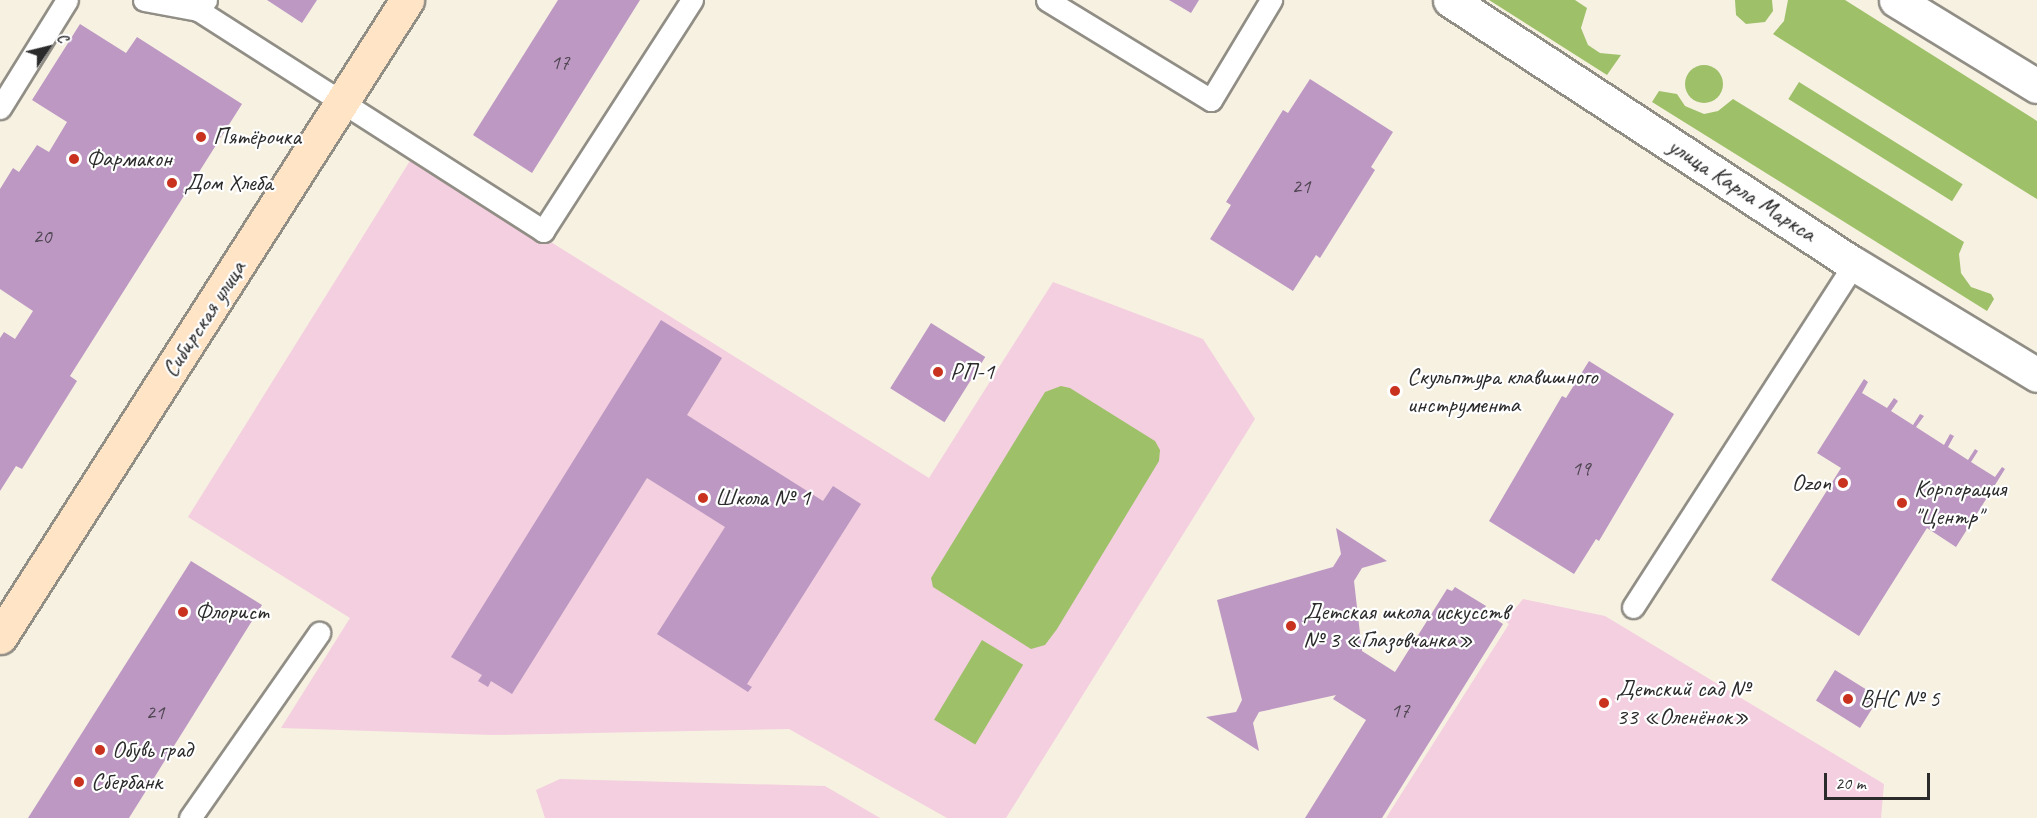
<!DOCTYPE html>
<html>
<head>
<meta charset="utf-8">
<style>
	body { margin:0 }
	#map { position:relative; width:2037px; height:818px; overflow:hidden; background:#f7f1e2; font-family:Caveat,sans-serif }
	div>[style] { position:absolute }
	.built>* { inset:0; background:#f3cfdf }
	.green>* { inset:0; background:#9ec069; transform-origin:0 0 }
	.round { border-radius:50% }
	.building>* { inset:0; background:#bc98c3; transform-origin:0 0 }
	.roads { filter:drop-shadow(2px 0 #918e86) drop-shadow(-2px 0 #918e86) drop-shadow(0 2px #918e86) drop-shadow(0 -2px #918e86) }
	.service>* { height:21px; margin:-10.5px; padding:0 10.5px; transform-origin:10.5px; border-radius:10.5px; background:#fff }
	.minor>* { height:33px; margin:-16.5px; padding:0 16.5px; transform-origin:16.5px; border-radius:16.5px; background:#fff }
	.secondary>* { height:33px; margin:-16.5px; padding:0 16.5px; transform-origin:16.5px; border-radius:16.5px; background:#ffe4c6 }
	.dots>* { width:16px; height:16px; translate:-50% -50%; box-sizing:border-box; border:3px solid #fff; border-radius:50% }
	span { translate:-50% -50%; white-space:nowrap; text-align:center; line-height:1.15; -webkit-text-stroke:4.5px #fff; paint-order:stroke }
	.number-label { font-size:21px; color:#4f4651 }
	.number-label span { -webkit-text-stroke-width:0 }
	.poi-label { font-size:24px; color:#2b2b2b }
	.left { translate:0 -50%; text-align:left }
	.right { translate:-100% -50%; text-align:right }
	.street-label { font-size:24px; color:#2b2b2b }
	.north { position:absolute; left:18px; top:18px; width:60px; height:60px; -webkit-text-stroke:4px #fff; paint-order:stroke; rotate:55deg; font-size:16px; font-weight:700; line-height:24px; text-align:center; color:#2b2b2b }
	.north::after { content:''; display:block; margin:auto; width:21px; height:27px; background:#2b2b2b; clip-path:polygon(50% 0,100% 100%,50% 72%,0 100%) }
	.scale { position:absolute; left:1824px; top:773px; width:106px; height:27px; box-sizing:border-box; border:3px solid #2b2b2b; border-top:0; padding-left:8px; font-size:18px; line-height:21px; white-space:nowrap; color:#2b2b2b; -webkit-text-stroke:4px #fff; paint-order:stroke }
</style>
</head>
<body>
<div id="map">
	<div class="built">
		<div style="clip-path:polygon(413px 156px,929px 478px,1053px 282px,1203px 339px,1255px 419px,1006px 818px,947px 818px,789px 729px,492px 735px,281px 728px,350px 618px,188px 517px)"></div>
		<div style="clip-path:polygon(1523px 599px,1605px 616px,1884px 784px,1881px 818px,1386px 818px,1509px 624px,1505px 621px)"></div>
		<div style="clip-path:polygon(560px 779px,825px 786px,880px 818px,545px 818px,536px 790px)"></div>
	</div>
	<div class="green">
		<div style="clip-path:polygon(1489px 0,1575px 0,1587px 8px,1581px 28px,1588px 45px,1600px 53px,1621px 55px,1607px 75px)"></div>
		<div style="clip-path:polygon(1735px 0,1772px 0,1773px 11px,1765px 22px,1746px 24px,1736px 15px)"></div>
		<div style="clip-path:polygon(1788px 0,1845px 0,2037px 121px,2037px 199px,1773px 34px,1784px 21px)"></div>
		<div class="round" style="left:1685px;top:65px;width:38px;height:38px"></div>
		<div style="left:1799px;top:82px;width:193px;height:20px;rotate:32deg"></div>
		<div style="clip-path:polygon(1659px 91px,1677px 94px,1685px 106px,1704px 114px,1718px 111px,1733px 99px,1964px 242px,1959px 254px,1961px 273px,1971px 287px,1991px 294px,1994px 299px,1987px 311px,1652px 102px)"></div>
		<div style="clip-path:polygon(1061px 386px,1070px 388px,1155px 441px,1160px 450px,1159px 461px,1057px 629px,1045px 645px,1031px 649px,933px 587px,931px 578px,1045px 392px)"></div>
		<div style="left:982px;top:640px;width:48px;height:93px;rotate:31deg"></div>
	</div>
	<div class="building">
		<div style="clip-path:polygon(267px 0,317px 0,302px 23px)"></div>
		<div style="clip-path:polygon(558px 0,640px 0,532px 173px,473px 135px)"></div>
		<div style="clip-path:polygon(1169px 0,1199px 0,1191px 13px)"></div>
		<div style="clip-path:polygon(80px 24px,126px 53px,137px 37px,242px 104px,70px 376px,77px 381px,22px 469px,16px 466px,0 491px,0 338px,4px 332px,15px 339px,33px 311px,0 289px,0 189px,13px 168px,19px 172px,37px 145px,49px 152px,67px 122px,32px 100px)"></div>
		<div style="clip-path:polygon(1310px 79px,1393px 132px,1371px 167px,1375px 170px,1320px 258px,1316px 255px,1293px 291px,1210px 239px,1231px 205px,1226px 202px,1283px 110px,1288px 113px)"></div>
		<div style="clip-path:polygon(661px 320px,722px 358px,687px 415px,823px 501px,833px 486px,861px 504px,747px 684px,752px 687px,748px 692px,657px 634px,725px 527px,647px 478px,512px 694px,491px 681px,488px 687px,478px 681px,482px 675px,451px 657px)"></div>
		<div style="left:931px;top:323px;width:64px;height:77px;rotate:32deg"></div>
		<div style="clip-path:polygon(1589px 361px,1674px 414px,1599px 541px,1596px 539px,1574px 574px,1489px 521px,1562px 396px,1566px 398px)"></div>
		<div style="clip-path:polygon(1864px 379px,1868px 382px,1862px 393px,1887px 408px,1894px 398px,1898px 401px,1891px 411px,1913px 425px,1920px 414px,1924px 416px,1916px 427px,1944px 445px,1950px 434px,1954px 436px,1948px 447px,1968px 460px,1975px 449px,1978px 451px,1971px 462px,1995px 477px,2002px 467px,2005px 469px,1956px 547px,1927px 528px,1859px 636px,1771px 580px,1841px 468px,1817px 453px)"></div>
		<div style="clip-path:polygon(1336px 528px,1387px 561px,1362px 568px,1354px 581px,1362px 651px,1395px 672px,1447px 589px,1452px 591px,1455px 587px,1486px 606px,1483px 611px,1503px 624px,1382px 818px,1305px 818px,1366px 720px,1333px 699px,1336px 695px,1259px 712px,1253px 723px,1259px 751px,1206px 717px,1236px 712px,1242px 700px,1217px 600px,1333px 567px,1341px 554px)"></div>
		<div style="clip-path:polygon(191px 561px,262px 605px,129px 818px,28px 818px)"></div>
		<div style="left:1835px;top:670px;width:52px;height:36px;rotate:32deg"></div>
	</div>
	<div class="roads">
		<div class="service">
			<div style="left:144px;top:0;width:55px;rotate:10.5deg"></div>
			<div style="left:206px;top:0;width:13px;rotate:129deg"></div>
			<div style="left:198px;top:10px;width:410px;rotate:32.6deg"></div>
			<div style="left:543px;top:231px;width:275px;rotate:-57.2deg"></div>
			<div style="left:1047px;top:0;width:192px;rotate:31.4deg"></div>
			<div style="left:1211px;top:100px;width:117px;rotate:-59deg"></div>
			<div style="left:0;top:108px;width:127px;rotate:-58.2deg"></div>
			<div style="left:1633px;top:607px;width:408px;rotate:-57.2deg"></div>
			<div style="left:190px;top:818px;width:226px;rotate:-55.1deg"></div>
		</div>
		<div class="minor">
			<div style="left:1450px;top:0;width:483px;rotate:33.2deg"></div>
			<div style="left:1854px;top:264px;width:214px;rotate:31.2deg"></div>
			<div style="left:1896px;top:0;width:165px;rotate:31.4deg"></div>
		</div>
		<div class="secondary">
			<div style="left:0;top:637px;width:756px;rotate:-57.42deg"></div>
		</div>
	</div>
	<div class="dots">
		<div style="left:201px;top:137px;background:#c8321e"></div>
		<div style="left:74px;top:159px;background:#c8321e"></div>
		<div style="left:172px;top:183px;background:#c8321e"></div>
		<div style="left:938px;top:372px;background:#c8321e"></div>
		<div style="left:1395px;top:391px;background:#c8321e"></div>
		<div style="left:1843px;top:483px;background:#c8321e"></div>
		<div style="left:703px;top:498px;background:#c8321e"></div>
		<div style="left:1902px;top:503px;background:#c8321e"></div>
		<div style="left:183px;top:612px;background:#c8321e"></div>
		<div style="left:1291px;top:626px;background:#c8321e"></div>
		<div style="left:1848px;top:699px;background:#c8321e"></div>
		<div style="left:1604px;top:703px;background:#c8321e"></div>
		<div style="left:100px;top:750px;background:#c8321e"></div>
		<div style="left:79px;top:782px;background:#c8321e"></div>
	</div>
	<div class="number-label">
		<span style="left:560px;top:62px">17</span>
		<span style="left:1301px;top:186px">21</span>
		<span style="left:42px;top:236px">20</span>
		<span style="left:1581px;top:468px">19</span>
		<span style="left:1400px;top:710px">17</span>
		<span style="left:155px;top:712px">21</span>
	</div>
	<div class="poi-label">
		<span class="left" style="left:213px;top:137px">Пятёрочка</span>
		<span class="left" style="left:86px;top:159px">Фармакон</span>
		<span class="left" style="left:184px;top:183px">Дом Хлеба</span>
		<span class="left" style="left:950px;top:372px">РП-1</span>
		<span class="left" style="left:1407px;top:391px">Скульптура клавишного<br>инструмента</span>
		<span class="right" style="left:1831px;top:483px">Ozon</span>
		<span class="left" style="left:1914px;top:503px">Корпорация<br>"Центр"</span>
		<span class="left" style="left:715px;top:498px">Школа № 1</span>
		<span class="left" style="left:195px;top:612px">Флорист</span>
		<span class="left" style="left:1303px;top:626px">Детская школа искусств<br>№ 3 «Глазовчанка»</span>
		<span class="left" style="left:1616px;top:703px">Детский сад №<br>33 «Оленёнок»</span>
		<span class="left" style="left:1860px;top:699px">ВНС № 5</span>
		<span class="left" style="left:112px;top:750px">Обувь град</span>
		<span class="left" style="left:91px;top:782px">Сбербанк</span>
	</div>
	<div class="street-label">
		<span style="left:1742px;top:190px;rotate:33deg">улица Карла Маркса</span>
		<span style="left:204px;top:319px;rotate:-57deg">Сибирская улица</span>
	</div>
	<div class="north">С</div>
	<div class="scale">20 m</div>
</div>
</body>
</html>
